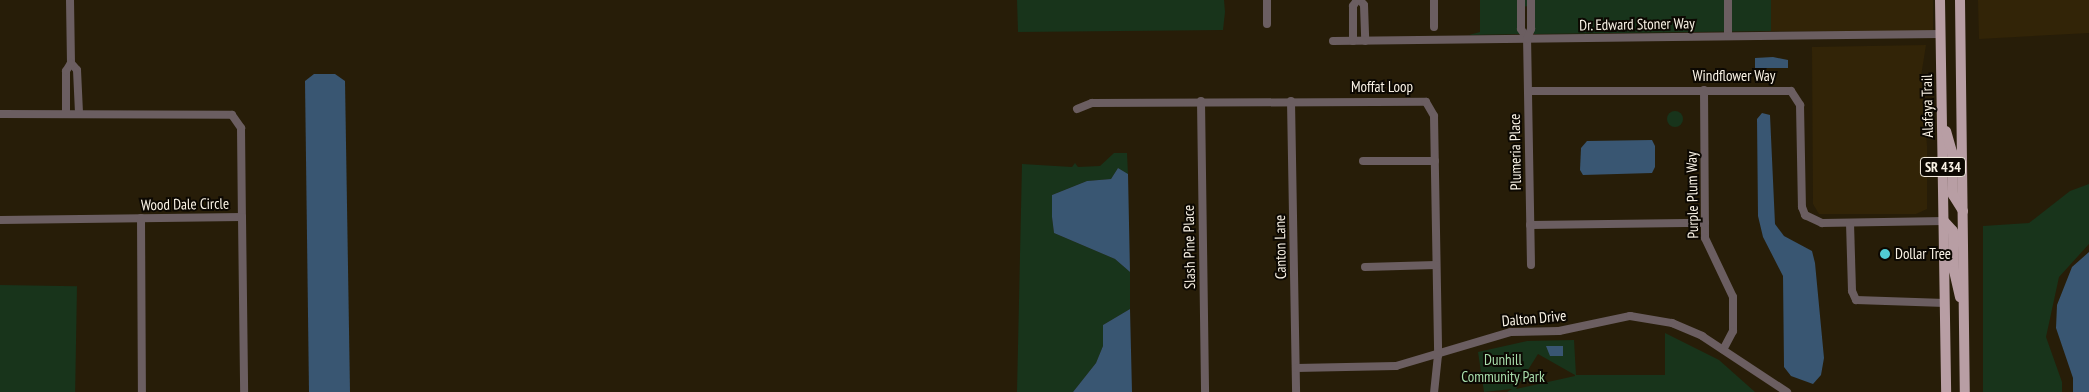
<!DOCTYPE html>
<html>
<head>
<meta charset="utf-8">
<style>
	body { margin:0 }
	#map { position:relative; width:2089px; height:392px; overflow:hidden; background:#271d08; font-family:"PT Sans Narrow",sans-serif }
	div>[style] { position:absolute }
	.built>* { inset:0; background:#322407; transform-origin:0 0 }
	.green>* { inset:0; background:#18341b; transform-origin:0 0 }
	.round { border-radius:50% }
	.water>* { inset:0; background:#395672 }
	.minor>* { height:8px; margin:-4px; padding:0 4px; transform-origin:4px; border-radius:4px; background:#6b5e61 }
	.major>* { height:10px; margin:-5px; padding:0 5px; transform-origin:5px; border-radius:5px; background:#b89ea4 }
	.dots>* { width:14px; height:14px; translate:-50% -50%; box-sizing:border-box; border:2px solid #0c0802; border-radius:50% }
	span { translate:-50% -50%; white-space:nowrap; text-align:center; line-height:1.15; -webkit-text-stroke:4px #0c0802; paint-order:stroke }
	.shield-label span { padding:1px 4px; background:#0c0802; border:1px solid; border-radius:4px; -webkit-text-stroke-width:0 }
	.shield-label { font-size:14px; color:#faf3e6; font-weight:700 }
	.street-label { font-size:15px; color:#faf3e6 }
	.poi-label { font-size:15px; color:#faf3e6 }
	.left { translate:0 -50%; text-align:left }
	.park-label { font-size:15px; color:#a8deac }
</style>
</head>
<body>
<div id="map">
	<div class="built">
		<div style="left:1771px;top:0;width:162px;height:31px"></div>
		<div style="clip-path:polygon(1978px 0,2089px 0,2089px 33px,1979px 39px)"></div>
		<div style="clip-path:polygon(1926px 45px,1921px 76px,1927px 146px,1927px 209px,1916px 214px,1819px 214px,1813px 204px,1812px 47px)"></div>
	</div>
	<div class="green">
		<div style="clip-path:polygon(1017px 0,1224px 0,1225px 12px,1223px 30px,1018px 32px)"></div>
		<div style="clip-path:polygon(1480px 0,1771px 0,1771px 31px,1534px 34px,1535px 6px,1517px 7px,1520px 34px,1469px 35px,1480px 32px)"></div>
		<div class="round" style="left:1667px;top:111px;width:16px;height:16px"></div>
		<div style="clip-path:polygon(1114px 153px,1127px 153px,1128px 174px,1118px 168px,1111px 179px,1087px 181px,1052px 195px,1052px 217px,1054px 233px,1115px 259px,1130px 272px,1130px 309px,1103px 325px,1103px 346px,1096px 363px,1073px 392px,1017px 392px,1022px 164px,1072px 167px,1075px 163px,1078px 167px,1100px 166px)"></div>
		<div style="clip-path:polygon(2089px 184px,2089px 244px,2059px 277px,2046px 337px,2062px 382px,2062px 392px,1983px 392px,1983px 226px,2029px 223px,2070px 191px)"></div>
		<div style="left:0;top:285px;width:77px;height:107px;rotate:1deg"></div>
		<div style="clip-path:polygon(evenodd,1665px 333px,1719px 360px,1755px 392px,1507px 392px,1512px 389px,1484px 392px,1478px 352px,1527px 341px,1574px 340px,1576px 375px,1665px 375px,1665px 333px,1538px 354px,1575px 375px,1575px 376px,1516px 389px,1538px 354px)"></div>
	</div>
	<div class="water">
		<div style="clip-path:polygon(1773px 57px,1788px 60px,1788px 68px,1755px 68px,1755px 58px)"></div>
		<div style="clip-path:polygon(314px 74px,335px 74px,345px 81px,350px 392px,309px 392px,305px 81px)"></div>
		<div style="clip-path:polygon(1762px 113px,1770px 115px,1775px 224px,1784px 236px,1812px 251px,1815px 263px,1824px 358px,1821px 375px,1813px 384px,1791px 376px,1784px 367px,1783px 276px,1763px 237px,1758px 216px,1757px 119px)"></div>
		<div style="clip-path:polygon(1652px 140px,1655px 146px,1655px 167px,1652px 173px,1583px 175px,1580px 170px,1581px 148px,1587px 141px)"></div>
		<div style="clip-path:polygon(1118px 168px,1128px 174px,1130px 272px,1115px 259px,1054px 233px,1052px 217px,1052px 195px,1087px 181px,1111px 179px)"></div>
		<div style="clip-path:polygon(2089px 252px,2089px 392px,2073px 392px,2073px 378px,2056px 328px,2057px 305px,2072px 267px)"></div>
		<div style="clip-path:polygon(1130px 309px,1132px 392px,1073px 392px,1096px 363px,1103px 346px,1103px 325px)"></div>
		<div style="clip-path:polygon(1546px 346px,1563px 346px,1563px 356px,1550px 356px)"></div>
	</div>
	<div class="minor">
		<div style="left:70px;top:0;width:63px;rotate:89.1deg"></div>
		<div style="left:1267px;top:0;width:24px;rotate:90deg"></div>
		<div style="left:1360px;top:0;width:6px;rotate:51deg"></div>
		<div style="left:1364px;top:5px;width:36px;rotate:88deg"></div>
		<div style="left:1434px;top:0;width:27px;rotate:90deg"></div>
		<div style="left:1521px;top:0;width:29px;rotate:90deg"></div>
		<div style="left:1521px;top:29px;width:12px;rotate:59deg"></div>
		<div style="left:1728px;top:0;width:36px;rotate:90deg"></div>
		<div style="left:1333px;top:41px;width:608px;rotate:-0.66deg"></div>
		<div style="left:1353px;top:41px;width:35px;rotate:-90deg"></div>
		<div style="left:1353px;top:6px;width:7px;rotate:-56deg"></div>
		<div style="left:71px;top:63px;width:9px;rotate:49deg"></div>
		<div style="left:77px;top:70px;width:43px;rotate:87.3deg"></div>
		<div style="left:1704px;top:90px;width:148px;rotate:89.6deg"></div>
		<div style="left:1705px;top:238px;width:65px;rotate:64.6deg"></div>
		<div style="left:1733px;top:297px;width:34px;rotate:90deg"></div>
		<div style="left:1733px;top:331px;width:21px;rotate:118deg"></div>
		<div style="left:1528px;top:91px;width:263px"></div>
		<div style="left:1791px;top:91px;width:17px;rotate:57deg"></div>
		<div style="left:1800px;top:105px;width:102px;rotate:88.9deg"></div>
		<div style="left:1802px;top:207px;width:9px;rotate:69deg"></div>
		<div style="left:1805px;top:215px;width:19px;rotate:25deg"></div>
		<div style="left:1822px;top:223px;width:122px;rotate:-0.9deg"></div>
		<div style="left:1201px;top:101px;width:291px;rotate:89.2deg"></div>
		<div style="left:1291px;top:101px;width:291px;rotate:89deg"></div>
		<div style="left:1077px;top:109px;width:16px;rotate:-22deg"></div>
		<div style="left:1092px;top:103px;width:334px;rotate:-0.2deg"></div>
		<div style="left:1426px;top:102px;width:16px;rotate:60deg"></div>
		<div style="left:1434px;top:116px;width:239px;rotate:89deg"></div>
		<div style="left:1438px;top:355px;width:37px;rotate:96deg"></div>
		<div style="left:66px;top:113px;width:42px;rotate:-90deg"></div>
		<div style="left:66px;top:71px;width:9px;rotate:-58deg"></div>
		<div style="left:0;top:114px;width:232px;rotate:0.2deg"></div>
		<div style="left:232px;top:115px;width:16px;rotate:55deg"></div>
		<div style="left:241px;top:128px;width:89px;rotate:89.4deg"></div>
		<div style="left:242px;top:217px;width:242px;rotate:179.3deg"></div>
		<div style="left:1363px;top:161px;width:72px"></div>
		<div style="left:242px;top:217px;width:175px;rotate:89.3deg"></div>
		<div style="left:141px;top:218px;width:174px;rotate:89.7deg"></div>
		<div style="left:1850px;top:223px;width:68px;rotate:88.3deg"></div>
		<div style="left:1852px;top:291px;width:10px;rotate:66deg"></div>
		<div style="left:1856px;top:300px;width:89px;rotate:1.9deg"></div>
		<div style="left:1530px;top:225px;width:175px;rotate:-0.7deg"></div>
		<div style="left:1531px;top:265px;width:226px;rotate:-91deg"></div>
		<div style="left:1527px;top:39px;width:11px;rotate:-68deg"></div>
		<div style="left:1531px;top:29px;width:29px;rotate:-90deg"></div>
		<div style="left:1365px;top:267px;width:71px;rotate:-1.6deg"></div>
		<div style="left:1296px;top:368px;width:100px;rotate:-1.1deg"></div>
		<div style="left:1396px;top:366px;width:120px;rotate:-16.5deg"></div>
		<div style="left:1511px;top:332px;width:48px;rotate:-1.2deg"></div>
		<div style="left:1559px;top:331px;width:73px;rotate:-11.9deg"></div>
		<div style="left:1630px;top:316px;width:43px;rotate:9.5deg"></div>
		<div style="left:1672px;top:323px;width:33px;rotate:23deg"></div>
		<div style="left:1702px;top:336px;width:102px;rotate:33.4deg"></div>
	</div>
	<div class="major">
		<div style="left:1940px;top:0;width:392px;rotate:89.1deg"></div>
		<div style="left:1960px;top:0;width:392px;rotate:89.3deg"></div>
		<div style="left:1946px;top:131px;width:22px;rotate:74deg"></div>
		<div style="left:1952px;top:152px;width:43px;rotate:88.7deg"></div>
		<div style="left:1953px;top:195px;width:19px;rotate:58deg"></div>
		<div style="left:1944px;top:221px;width:13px;rotate:48deg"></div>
		<div style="left:1953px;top:231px;width:40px;rotate:88.6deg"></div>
		<div style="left:1954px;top:271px;width:27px;rotate:77deg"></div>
	</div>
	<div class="dots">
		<div style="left:1885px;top:254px;background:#51ccd4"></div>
	</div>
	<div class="shield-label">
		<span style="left:1943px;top:167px">SR 434</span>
	</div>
	<div class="street-label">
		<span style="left:1637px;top:24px;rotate:-1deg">Dr. Edward Stoner Way</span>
		<span style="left:1734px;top:76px">Windflower Way</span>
		<span style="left:1382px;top:87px">Moffat Loop</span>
		<span style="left:1927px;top:106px;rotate:-91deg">Alafaya Trail</span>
		<span style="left:1515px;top:152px;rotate:-91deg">Plumeria Place</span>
		<span style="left:1692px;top:195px;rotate:-91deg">Purple Plum Way</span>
		<span style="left:185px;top:204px;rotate:-1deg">Wood Dale Circle</span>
		<span style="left:1189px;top:247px;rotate:-91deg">Slash Pine Place</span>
		<span style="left:1280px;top:247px;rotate:-91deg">Canton Lane</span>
		<span style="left:1534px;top:318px;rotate:-5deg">Dalton Drive</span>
	</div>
	<div class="poi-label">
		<span class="left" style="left:1895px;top:254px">Dollar Tree</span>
	</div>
	<div class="park-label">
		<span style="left:1503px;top:368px">Dunhill<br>Community Park</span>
	</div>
</div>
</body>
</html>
